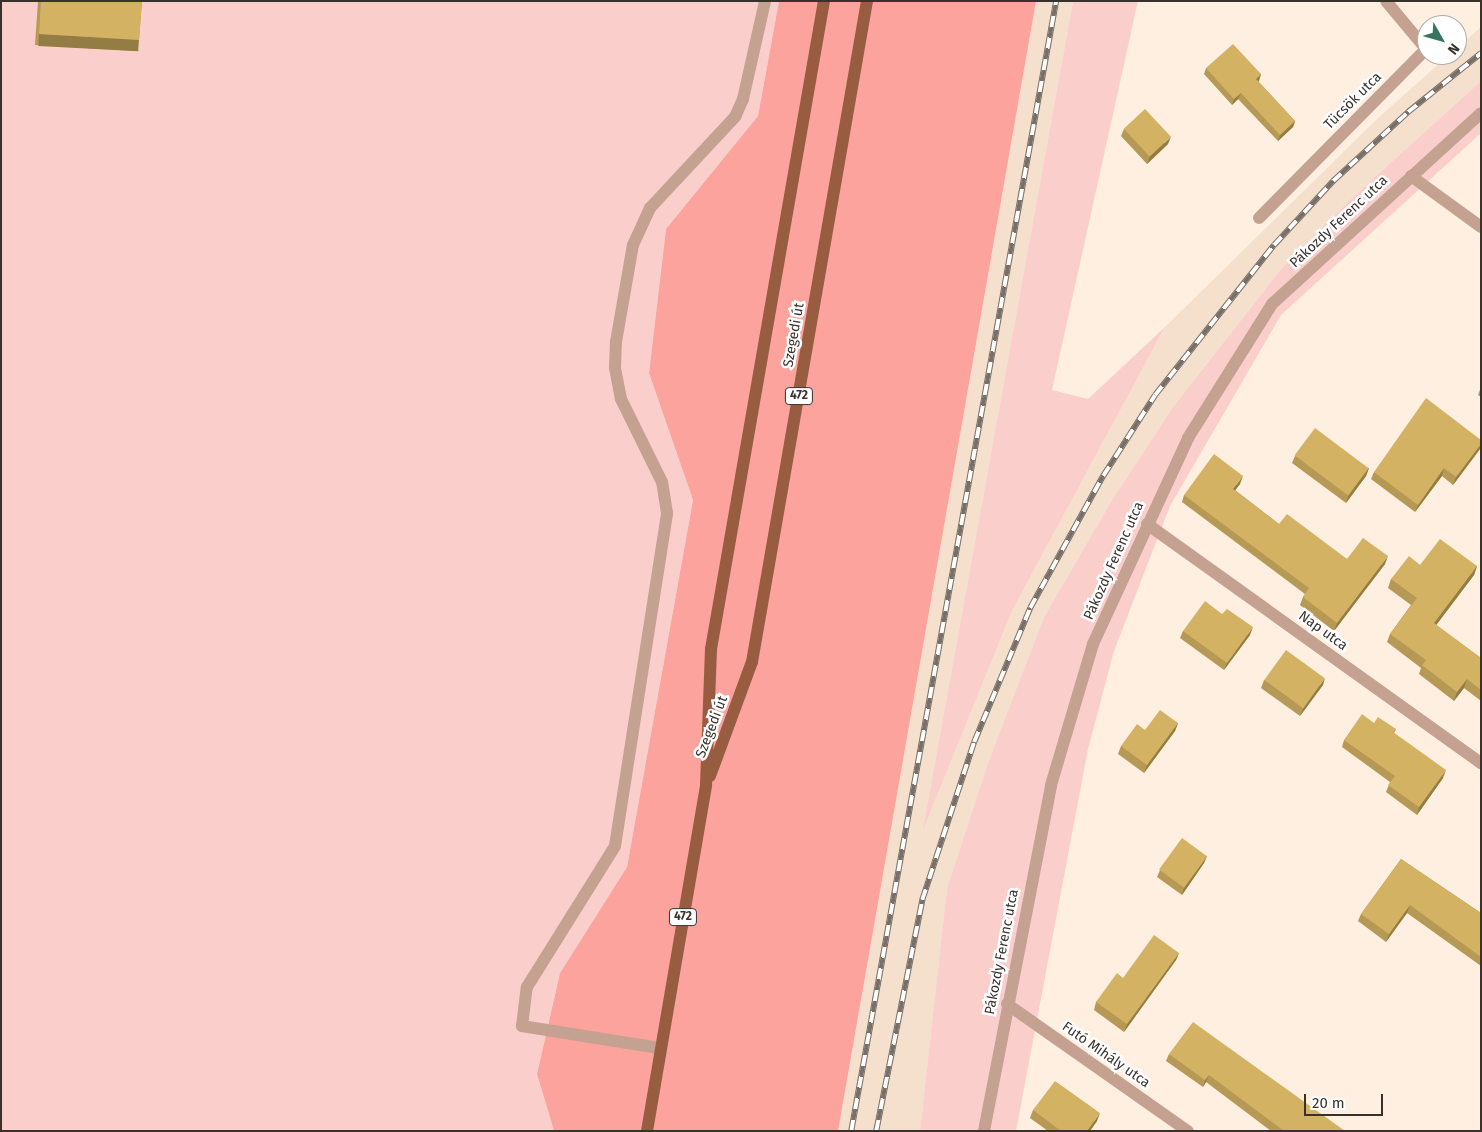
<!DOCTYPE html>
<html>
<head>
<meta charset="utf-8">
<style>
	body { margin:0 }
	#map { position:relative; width:1482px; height:1132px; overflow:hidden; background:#feefe1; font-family:"Fira Sans",sans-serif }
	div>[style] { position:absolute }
	.built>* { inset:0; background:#f4e0cd }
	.green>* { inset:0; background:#facfcb }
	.forest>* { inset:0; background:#fba39c }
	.minor>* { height:12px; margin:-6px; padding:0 6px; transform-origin:6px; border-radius:6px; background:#c4a191 }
	.major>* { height:12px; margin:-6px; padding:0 6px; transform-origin:6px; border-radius:6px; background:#985c40 }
	.rail>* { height:5.5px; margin-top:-2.75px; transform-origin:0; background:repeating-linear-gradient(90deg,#fff 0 11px,#786f68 0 22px); box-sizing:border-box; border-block:1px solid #786f68 }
	.wall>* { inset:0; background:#b69955 }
	.shaded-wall>* { inset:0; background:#947d45; transform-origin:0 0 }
	.building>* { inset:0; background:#d4b263; transform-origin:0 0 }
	span { translate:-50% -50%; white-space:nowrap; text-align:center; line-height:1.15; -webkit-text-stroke:5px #fff; paint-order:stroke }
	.shield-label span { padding:1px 4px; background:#fff; border:1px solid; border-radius:4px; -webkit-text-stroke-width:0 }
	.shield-label { font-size:12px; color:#38322d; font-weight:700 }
	.street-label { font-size:14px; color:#38322d }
	.frame { position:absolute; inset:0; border:2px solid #38322d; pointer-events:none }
	.north { position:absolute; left:1417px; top:15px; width:50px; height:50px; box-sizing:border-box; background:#fff; border:1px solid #afadab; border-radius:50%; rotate:128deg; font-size:14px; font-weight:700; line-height:20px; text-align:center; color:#38322d }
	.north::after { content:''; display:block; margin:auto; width:18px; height:22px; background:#387561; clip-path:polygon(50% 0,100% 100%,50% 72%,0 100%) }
	.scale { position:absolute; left:1304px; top:1094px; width:79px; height:22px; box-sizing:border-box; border:2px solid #38322d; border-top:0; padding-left:6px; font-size:15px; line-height:18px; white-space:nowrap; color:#38322d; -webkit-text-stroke:4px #fff; paint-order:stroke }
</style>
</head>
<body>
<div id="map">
	<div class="built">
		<div style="clip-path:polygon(1036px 1px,1073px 1px,924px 827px,1012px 611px,1165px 327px,1378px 118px,1449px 55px,1457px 55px,1457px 48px,1481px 27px,1481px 81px,1354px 196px,1282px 268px,1173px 407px,1112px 500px,1044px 617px,989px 760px,947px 888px,920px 1131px,838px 1131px)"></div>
	</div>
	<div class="green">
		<div style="clip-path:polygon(1px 1px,779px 1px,758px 116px,666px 229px,649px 373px,693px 500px,627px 867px,560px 973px,537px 1074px,554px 1131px,1px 1131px)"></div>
		<div style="clip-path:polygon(1073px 1px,1138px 1px,1052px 390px,1088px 399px,1165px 327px,1012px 611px,923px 830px)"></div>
		<div style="clip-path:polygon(1481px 81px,1481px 133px,1281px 315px,1170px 506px,1114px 651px,1088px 749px,1016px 1131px,920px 1131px,947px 888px,989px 760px,1044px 617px,1112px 500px,1173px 407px,1282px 268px,1354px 196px)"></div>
	</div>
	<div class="forest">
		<div style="clip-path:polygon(779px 1px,1036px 1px,838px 1131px,554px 1131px,537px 1074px,560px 973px,627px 867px,693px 500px,649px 373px,666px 229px,758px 116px)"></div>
	</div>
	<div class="minor">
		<div style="left:1411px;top:176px;width:87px;rotate:36.1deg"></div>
		<div style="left:1259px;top:218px;width:238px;rotate:-45.3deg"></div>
		<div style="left:1426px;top:49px;width:62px;rotate:-129.8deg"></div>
		<div style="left:1147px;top:524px;width:411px;rotate:35.6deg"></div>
		<div style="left:1007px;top:1004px;width:221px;rotate:35.1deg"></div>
		<div style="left:659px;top:1048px;width:139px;rotate:-170.9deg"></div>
		<div style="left:522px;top:1026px;width:39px;rotate:-83deg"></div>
		<div style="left:527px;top:987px;width:166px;rotate:-58deg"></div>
		<div style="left:615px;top:846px;width:337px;rotate:-81.1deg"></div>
		<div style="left:667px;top:513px;width:31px;rotate:-99deg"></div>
		<div style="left:662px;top:482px;width:93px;rotate:-116.3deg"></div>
		<div style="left:621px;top:399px;width:32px;rotate:-101deg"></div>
		<div style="left:615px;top:368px;width:26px;rotate:-88deg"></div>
		<div style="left:616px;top:342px;width:98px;rotate:-80.1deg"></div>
		<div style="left:633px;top:245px;width:41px;rotate:-65.3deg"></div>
		<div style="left:650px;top:208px;width:125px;rotate:-47deg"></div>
		<div style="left:735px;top:117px;width:20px;rotate:-66deg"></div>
		<div style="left:743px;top:99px;width:100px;rotate:-77.3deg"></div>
		<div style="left:984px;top:1131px;width:352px;rotate:-79deg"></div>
		<div style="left:1051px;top:785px;width:147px;rotate:-73.4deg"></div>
		<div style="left:1093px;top:644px;width:227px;rotate:-65.2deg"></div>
		<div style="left:1188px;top:438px;width:158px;rotate:-57.9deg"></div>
		<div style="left:1272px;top:304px;width:283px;rotate:-42.4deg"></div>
	</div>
	<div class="major">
		<div style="left:710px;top:776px;width:121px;rotate:-69.8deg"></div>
		<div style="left:752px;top:662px;width:671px;rotate:-80.13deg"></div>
		<div style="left:647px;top:1131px;width:351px;rotate:-80.3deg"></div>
		<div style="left:706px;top:785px;width:136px;rotate:-87.9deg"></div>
		<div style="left:711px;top:649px;width:658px;rotate:-80.11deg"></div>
	</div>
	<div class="rail">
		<div style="left:851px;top:1131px;width:1148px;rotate:-79.72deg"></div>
		<div style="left:876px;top:1131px;width:236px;rotate:-78.7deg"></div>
		<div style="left:922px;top:900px;width:166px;rotate:-71.8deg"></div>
		<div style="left:974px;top:742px;width:145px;rotate:-67.3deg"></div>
		<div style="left:1030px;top:608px;width:151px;rotate:-61.1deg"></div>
		<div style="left:1103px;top:476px;width:96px;rotate:-57.3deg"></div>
		<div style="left:1155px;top:395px;width:191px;rotate:-51.6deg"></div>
		<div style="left:1274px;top:245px;width:87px;rotate:-47.3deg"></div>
		<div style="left:1333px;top:181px;width:102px;rotate:-42.6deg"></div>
		<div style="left:1408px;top:112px;width:94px;rotate:-38.9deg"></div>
	</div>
	<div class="wall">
		<div style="clip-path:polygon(38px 1px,142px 1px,139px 40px,135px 51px,35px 45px)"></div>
		<div style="clip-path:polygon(1206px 68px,1261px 74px,1258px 81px,1295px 121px,1293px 127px,1278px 141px,1238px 99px,1232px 105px,1204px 74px)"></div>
		<div style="clip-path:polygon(1124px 129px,1168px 144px,1147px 164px,1121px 136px)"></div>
		<div style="clip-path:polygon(1481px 387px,1481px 397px,1478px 395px)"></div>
		<div style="clip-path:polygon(1481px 440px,1480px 449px,1453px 485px,1442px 476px,1415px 512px,1371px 479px,1374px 472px)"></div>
		<div style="clip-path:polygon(1295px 456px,1369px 468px,1366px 476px,1346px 503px,1292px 463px)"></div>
		<div style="clip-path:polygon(1240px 484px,1235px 490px,1279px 524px,1347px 559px,1385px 564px,1334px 631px,1300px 605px,1303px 597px,1305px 594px,1182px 502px,1184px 495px)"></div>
		<div style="clip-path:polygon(1420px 565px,1477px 566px,1474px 575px,1436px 625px,1481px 658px,1481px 701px,1464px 688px,1454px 701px,1419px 674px,1421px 668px,1387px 642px,1390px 634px,1411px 605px,1388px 588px,1391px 579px)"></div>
		<div style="clip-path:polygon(1183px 631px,1250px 635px,1224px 670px,1180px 638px)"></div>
		<div style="clip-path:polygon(1264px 680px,1323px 685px,1300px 716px,1261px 688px)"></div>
		<div style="clip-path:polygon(1178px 723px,1175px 731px,1144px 773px,1118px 754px,1121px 746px,1145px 730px)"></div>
		<div style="clip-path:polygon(1374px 723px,1396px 729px,1394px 733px,1443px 778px,1417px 815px,1386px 792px,1390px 782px,1342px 747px,1344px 740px)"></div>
		<div style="clip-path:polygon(1207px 856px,1204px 863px,1182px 895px,1157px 877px,1160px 870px)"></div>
		<div style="clip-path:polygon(1401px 859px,1481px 913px,1481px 966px,1407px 913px,1386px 942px,1358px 921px,1361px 914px)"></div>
		<div style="clip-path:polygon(1179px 953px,1176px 960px,1124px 1032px,1094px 1010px,1096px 1002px,1123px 978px)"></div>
		<div style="clip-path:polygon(1169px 1054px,1345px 1131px,1271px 1131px,1206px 1082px,1203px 1087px,1166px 1061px)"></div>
		<div style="clip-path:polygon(1033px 1110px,1097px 1121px,1090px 1131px,1048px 1131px,1030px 1118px)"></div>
	</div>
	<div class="shaded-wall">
		<div style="left:39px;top:34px;width:100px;height:12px;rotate:3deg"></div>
		<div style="clip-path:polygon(1261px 74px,1259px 81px,1254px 85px,1256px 79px)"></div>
		<div style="clip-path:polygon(1241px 93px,1238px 99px,1232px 105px,1234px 99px)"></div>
		<div style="clip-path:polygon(1295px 121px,1293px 127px,1278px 141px,1280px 135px)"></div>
		<div style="clip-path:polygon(1171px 137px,1168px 144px,1147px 164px,1150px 156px)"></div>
		<div style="clip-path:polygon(1481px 444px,1480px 449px,1453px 485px,1456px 477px)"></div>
		<div style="clip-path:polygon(1369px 468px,1366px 476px,1346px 503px,1348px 496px)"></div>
		<div style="clip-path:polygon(1444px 468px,1442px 476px,1415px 512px,1418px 505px)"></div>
		<div style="clip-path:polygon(1243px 476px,1240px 484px,1230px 497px,1233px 489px)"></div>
		<div style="clip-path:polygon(1388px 556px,1385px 564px,1334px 631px,1337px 623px)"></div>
		<div style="clip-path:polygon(1477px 566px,1474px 575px,1431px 632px,1434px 623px)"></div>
		<div style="clip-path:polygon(1253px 627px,1250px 635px,1224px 670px,1227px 663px)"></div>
		<div style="clip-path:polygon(1325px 678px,1323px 685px,1300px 716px,1303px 709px)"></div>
		<div style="clip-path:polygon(1467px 679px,1464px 688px,1454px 701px,1457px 692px)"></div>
		<div style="clip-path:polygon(1178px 723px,1175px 731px,1144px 773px,1147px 765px)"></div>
		<div style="clip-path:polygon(1446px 770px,1443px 778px,1417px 815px,1419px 807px)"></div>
		<div style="clip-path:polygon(1207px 856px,1204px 863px,1182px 895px,1184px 887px)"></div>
		<div style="clip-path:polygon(1410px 905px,1407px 913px,1386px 942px,1389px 934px)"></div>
		<div style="clip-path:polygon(1179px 953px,1176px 960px,1124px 1032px,1127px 1024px)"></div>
		<div style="clip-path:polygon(1209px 1075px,1206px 1082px,1203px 1087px,1205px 1080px)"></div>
		<div style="clip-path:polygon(1100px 1113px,1097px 1121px,1090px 1131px,1087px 1131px)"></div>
	</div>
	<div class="building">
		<div style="clip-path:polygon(41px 1px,142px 1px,139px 40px,39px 34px)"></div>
		<div style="clip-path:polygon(1233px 44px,1261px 74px,1256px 79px,1295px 121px,1280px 135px,1241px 93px,1234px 99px,1206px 68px)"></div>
		<div style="left:1145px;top:109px;width:38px;height:29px;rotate:47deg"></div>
		<div style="clip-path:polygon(1426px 398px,1481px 440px,1481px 444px,1456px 477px,1444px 468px,1418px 505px,1374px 472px)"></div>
		<div style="left:1315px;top:428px;width:67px;height:34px;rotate:37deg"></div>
		<div style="clip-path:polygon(1214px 454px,1243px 476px,1233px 489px,1279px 524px,1287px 514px,1347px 559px,1363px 538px,1388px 556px,1337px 623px,1303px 597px,1309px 588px,1184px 495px)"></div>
		<div style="clip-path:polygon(1440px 539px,1477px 566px,1434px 623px,1481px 658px,1481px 690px,1467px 679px,1457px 692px,1422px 665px,1426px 660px,1390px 634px,1417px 598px,1391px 579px,1409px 556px,1420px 565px)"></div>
		<div style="clip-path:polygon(1205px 601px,1222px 614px,1227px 609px,1253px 627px,1227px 663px,1183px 631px)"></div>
		<div style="left:1286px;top:650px;width:48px;height:37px;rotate:36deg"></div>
		<div style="clip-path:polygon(1160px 710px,1178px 723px,1147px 765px,1121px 746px,1137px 724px,1145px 730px)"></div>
		<div style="clip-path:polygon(1362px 714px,1374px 723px,1378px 717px,1396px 729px,1393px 732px,1446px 770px,1419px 807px,1388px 785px,1395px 776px,1344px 740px)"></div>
		<div style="left:1182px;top:838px;width:31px;height:39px;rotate:36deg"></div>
		<div style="clip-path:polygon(1401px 859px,1481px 913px,1481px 957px,1410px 905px,1389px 934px,1361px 914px)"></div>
		<div style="clip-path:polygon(1154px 935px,1179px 953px,1127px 1024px,1096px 1002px,1117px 973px,1123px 978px)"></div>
		<div style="clip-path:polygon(1193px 1022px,1345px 1131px,1284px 1131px,1209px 1075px,1205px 1080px,1169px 1054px)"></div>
		<div style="clip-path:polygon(1055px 1081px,1100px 1113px,1087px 1131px,1061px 1131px,1033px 1110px)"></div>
	</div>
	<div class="shield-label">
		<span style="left:799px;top:396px">472</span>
		<span style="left:683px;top:917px">472</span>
	</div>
	<div class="street-label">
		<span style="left:1353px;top:101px;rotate:-45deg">Tücsök utca</span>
		<span style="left:1339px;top:222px;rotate:-43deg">Pákozdy Ferenc utca</span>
		<span style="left:794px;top:335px;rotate:-80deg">Szegedi út</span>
		<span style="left:1114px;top:561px;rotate:-66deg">Pákozdy Ferenc utca</span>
		<span style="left:1323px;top:631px;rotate:36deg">Nap utca</span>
		<span style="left:712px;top:727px;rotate:-69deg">Szegedi út</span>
		<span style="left:1002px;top:952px;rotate:-79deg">Pákozdy Ferenc utca</span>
		<span style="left:1106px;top:1055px;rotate:35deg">Futó Mihály utca</span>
	</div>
	<div class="frame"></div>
	<div class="north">N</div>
	<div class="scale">20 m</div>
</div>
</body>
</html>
